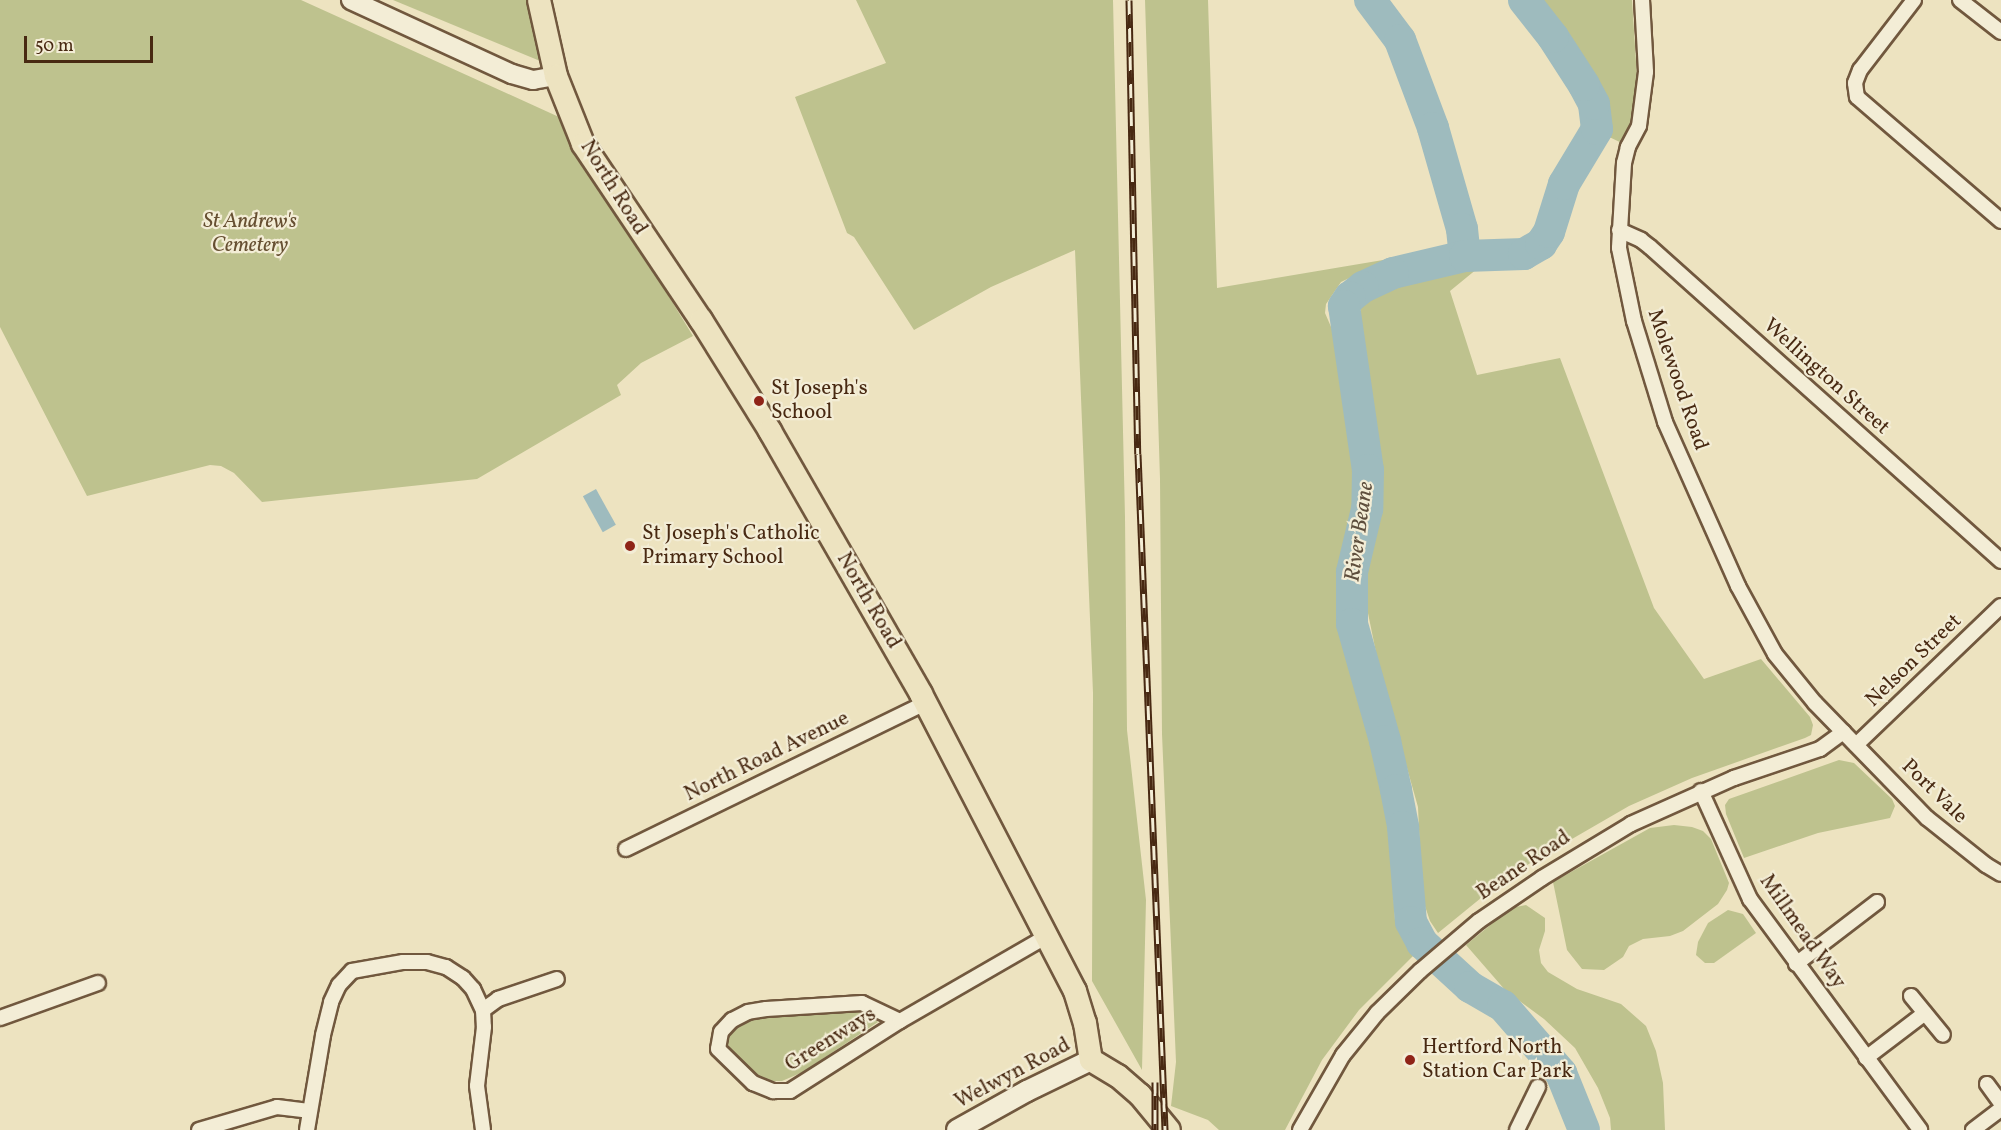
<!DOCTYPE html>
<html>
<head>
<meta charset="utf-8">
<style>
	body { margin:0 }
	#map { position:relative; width:2001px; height:1130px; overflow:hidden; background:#ede3c0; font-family:Vollkorn,serif }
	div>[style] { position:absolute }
	.green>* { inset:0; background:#bec28e }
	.water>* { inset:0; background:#9ebbbe; transform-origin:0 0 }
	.river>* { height:32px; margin:-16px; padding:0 16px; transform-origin:16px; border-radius:16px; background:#9ebbbe }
	.roads { filter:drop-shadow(2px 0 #71583e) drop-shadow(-2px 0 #71583e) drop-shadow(0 2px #71583e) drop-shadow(0 -2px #71583e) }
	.minor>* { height:14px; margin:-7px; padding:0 7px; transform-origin:7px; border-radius:7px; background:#f3edd6 }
	.tertiary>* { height:18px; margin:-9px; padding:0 9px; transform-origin:9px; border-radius:9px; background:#f3edd6 }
	.secondary>* { height:20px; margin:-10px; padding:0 10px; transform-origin:10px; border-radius:10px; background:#f3edd6 }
	.primary>* { height:22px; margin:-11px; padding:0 11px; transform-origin:11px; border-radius:11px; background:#ede3c0 }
	.rail>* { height:7px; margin-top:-3.5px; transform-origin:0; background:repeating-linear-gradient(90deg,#f3edd6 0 14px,#482912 0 28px); box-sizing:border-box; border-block:2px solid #482912 }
	.dots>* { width:16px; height:16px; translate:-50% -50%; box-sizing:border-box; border:3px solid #f3edd6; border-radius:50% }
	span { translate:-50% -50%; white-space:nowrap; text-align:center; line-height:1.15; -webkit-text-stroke:4.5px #f3edd6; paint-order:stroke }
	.street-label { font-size:21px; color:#482912 }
	.park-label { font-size:21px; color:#664f31; font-style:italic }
	.poi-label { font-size:21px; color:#482912 }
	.left { translate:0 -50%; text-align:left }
	.water-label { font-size:22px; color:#5e4e3d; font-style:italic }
	.scale { position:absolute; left:24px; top:36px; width:129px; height:27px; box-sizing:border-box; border:3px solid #482912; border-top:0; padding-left:8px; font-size:18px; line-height:21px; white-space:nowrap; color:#482912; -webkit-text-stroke:4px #f3edd6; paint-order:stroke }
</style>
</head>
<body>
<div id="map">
	<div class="green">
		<div style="clip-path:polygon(0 0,301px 0,559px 117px,693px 336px,641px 363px,617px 385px,621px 395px,477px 479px,262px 502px,234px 473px,221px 466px,210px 465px,87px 496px,0 327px)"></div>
		<div style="clip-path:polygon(393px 0,526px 0,545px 63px)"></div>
		<div style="clip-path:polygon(856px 0,1113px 0,1125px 517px,1127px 730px,1146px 900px,1142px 1070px,1092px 981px,1093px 693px,1075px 250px,991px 287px,914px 330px,854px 237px,847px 233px,795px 97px,886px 63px)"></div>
		<div style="clip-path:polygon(1145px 0,1208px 0,1217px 288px,1389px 259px,1341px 282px,1326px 304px,1325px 313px,1341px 350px,1355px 425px,1359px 478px,1358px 501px,1341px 572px,1340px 603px,1343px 629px,1366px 715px,1377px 743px,1389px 828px,1395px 920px,1414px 955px,1359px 1010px,1322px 1060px,1285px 1130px,1219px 1130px,1208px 1120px,1171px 1106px,1176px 1062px,1162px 734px,1160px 479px)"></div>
		<div style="clip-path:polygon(1537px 0,1632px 0,1637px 77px,1633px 118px,1626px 145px,1605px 135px,1607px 120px,1600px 95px,1562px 33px)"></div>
		<div style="clip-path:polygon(1483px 264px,1450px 291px,1477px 375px,1560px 358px,1654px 608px,1704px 679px,1761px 659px,1810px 717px,1813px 725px,1811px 735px,1805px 738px,1692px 778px,1629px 806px,1508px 876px,1438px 933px,1430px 921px,1422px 897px,1418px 807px,1380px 672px,1360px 574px,1378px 494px,1376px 424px,1360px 317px,1361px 308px,1367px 300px,1383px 291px,1445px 268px)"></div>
		<div style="clip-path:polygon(1839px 760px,1854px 763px,1892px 799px,1895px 806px,1890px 818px,1818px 833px,1744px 858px,1726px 814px,1725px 805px,1729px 799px)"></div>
		<div style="clip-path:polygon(1674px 825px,1692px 827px,1703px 831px,1711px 839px,1729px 883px,1727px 890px,1718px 904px,1683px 931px,1670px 936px,1643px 939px,1629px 946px,1623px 957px,1604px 970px,1582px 969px,1567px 950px,1553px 882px,1650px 828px)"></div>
		<div style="clip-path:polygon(1526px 905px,1545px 918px,1545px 931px,1539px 950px,1541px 963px,1548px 972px,1577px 989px,1621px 1004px,1646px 1026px,1656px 1051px,1663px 1083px,1665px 1130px,1611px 1130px,1610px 1118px,1598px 1088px,1575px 1048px,1544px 1019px,1506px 991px,1466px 945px,1511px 908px)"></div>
		<div style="clip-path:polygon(1728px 910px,1743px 914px,1756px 933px,1714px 963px,1705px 963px,1696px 955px,1698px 942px,1708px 923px)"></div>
		<div style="clip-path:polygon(839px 1011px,866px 1012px,878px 1022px,803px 1072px,782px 1081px,769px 1081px,753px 1072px,729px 1051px,727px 1036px,740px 1023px,762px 1017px)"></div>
	</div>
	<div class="water">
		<div style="left:596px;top:489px;width:41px;height:15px;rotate:61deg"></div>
	</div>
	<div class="river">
		<div style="left:1370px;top:0;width:50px;rotate:53.1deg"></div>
		<div style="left:1400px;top:40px;width:94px;rotate:69.4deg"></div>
		<div style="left:1433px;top:128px;width:105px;rotate:74deg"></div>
		<div style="left:1462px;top:229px;width:27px;rotate:84deg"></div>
		<div style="left:1465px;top:256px;width:74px;rotate:166.7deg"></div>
		<div style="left:1393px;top:273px;width:33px;rotate:155deg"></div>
		<div style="left:1363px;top:287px;width:16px;rotate:142deg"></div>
		<div style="left:1350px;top:297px;width:11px;rotate:124deg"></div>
		<div style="left:1344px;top:306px;width:166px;rotate:81.7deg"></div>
		<div style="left:1368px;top:470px;width:39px;rotate:91deg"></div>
		<div style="left:1367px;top:509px;width:65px;rotate:103.4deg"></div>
		<div style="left:1352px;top:572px;width:52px;rotate:90deg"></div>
		<div style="left:1352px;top:624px;width:122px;rotate:74.2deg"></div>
		<div style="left:1385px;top:741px;width:50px;rotate:77.3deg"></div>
		<div style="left:1396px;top:790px;width:38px;rotate:79deg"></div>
		<div style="left:1403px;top:827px;width:95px;rotate:85.2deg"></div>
		<div style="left:1411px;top:922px;width:24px;rotate:62deg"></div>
		<div style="left:1422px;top:943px;width:65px;rotate:42.5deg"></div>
		<div style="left:1470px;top:987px;width:38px;rotate:30deg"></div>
		<div style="left:1503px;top:1006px;width:89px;rotate:49.1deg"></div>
		<div style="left:1561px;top:1073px;width:61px;rotate:68deg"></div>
		<div style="left:1465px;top:256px;width:59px;rotate:-1.9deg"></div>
		<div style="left:1524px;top:254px;width:20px;rotate:-30deg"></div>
		<div style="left:1541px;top:244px;width:14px;rotate:-56deg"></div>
		<div style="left:1549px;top:232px;width:50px;rotate:-72.6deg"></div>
		<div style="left:1564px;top:184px;width:64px;rotate:-59deg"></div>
		<div style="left:1597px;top:129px;width:25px;rotate:-97deg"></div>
		<div style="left:1594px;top:104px;width:21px;rotate:-118deg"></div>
		<div style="left:1584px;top:85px;width:57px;rotate:-122.9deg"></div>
		<div style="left:1553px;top:37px;width:47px;rotate:-128.1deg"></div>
	</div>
	<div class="roads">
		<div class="minor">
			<div style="left:1642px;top:0;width:72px;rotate:86.8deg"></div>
			<div style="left:1646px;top:72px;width:54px;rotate:97.4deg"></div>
			<div style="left:1639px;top:126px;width:24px;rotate:118deg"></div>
			<div style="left:1628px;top:147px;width:16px;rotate:104deg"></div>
			<div style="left:1624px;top:163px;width:85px;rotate:93.4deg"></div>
			<div style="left:1619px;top:248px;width:75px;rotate:78.4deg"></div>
			<div style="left:1634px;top:321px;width:106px;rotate:72.9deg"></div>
			<div style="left:1665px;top:422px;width:180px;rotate:66deg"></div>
			<div style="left:1738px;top:586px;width:77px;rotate:61.4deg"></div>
			<div style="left:1775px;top:654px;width:63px;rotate:50.8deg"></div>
			<div style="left:1815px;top:703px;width:161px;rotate:45.8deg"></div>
			<div style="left:1927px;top:818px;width:75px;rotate:38.5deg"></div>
			<div style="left:1986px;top:865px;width:17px;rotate:31deg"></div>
			<div style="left:1914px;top:0;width:88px;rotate:127.6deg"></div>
			<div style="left:1860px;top:70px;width:14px;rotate:111deg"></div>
			<div style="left:1855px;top:83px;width:14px;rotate:82deg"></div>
			<div style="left:1857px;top:97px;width:190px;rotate:40.7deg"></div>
			<div style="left:1960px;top:0;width:52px;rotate:38deg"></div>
			<div style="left:1619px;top:230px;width:24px;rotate:24deg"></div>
			<div style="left:1641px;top:240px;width:11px;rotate:38deg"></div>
			<div style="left:1650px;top:247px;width:471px;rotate:41.8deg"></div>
			<div style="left:1856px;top:745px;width:201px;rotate:-43.8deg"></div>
			<div style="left:1701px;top:791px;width:119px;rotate:65.6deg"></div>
			<div style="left:1750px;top:899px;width:287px;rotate:53.6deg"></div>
			<div style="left:626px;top:849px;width:334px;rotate:-26deg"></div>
			<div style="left:1796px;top:964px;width:102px;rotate:-37.4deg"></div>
			<div style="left:1911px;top:996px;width:50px;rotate:50.6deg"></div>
			<div style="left:483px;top:1010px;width:19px;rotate:-36deg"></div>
			<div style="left:498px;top:999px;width:62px;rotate:-18.7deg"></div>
			<div style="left:0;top:1018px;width:104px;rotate:-19.7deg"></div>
			<div style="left:900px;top:1021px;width:42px;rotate:-154.7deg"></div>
			<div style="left:862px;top:1003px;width:96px;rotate:176.4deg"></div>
			<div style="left:766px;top:1009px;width:18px;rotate:171deg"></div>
			<div style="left:748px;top:1012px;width:18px;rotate:153deg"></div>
			<div style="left:732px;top:1020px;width:16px;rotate:133deg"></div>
			<div style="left:721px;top:1032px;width:17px;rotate:100deg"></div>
			<div style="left:718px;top:1049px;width:49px;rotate:44.2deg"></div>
			<div style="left:753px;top:1083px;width:22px;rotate:22deg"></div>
			<div style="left:773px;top:1091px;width:17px"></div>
			<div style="left:790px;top:1091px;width:130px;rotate:-32.5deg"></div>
			<div style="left:900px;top:1021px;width:170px;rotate:-30deg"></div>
			<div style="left:1866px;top:1058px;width:74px;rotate:-37.3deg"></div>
			<div style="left:1987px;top:1084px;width:24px;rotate:54deg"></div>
			<div style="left:199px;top:1130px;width:81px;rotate:-16.4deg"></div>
			<div style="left:277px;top:1107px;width:32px;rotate:7deg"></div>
			<div style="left:307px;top:1130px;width:96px;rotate:-80.4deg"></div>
			<div style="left:323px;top:1035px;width:34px;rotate:-76deg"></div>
			<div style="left:331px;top:1002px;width:19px;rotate:-65deg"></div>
			<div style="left:339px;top:985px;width:19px;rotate:-47deg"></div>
			<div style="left:352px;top:971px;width:52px;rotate:-10deg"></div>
			<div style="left:403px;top:962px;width:24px"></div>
			<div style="left:427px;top:962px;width:20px;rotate:15deg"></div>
			<div style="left:446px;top:967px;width:20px;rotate:33deg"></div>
			<div style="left:463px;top:978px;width:15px;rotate:48deg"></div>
			<div style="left:473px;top:989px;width:23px;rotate:65deg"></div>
			<div style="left:483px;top:1010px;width:17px;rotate:87deg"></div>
			<div style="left:484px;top:1027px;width:59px;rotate:96.8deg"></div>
			<div style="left:477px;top:1086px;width:44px;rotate:82.2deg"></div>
			<div style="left:1300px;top:1130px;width:86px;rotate:-60.2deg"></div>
			<div style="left:1343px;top:1055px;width:54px;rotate:-51deg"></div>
			<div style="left:1377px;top:1013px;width:60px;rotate:-44.3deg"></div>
			<div style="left:1420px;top:971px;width:77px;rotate:-40.3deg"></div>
			<div style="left:1479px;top:921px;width:76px;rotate:-34.3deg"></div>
			<div style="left:1542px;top:878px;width:104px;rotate:-31.2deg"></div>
			<div style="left:1631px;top:824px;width:113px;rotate:-24.1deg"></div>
			<div style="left:1734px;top:778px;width:91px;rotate:-18.6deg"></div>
			<div style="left:1820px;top:749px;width:29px;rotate:-36deg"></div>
			<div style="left:1517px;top:1130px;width:48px;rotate:-64deg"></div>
			<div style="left:1973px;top:1130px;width:35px;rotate:-37deg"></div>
		</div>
		<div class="tertiary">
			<div style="left:351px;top:0;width:177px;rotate:24.7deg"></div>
			<div style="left:512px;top:74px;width:22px;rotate:16deg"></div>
			<div style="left:533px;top:80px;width:23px;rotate:-10deg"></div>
		</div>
		<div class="secondary">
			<div style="left:957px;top:1130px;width:80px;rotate:-29.1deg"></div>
			<div style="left:1027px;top:1091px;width:71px;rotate:-25.8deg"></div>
		</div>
		<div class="primary">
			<div style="left:539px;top:0;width:78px;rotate:77.4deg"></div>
			<div style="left:556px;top:76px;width:73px;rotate:68.3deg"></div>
			<div style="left:583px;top:144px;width:212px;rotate:56.2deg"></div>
			<div style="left:701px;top:320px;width:131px;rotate:58.1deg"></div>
			<div style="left:770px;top:431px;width:303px;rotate:60.1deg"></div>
			<div style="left:921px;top:694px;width:335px;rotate:62.6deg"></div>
			<div style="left:1075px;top:991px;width:34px;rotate:73deg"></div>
			<div style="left:1085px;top:1023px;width:37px;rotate:81deg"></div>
			<div style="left:1091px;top:1060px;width:31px;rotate:31deg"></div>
			<div style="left:1118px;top:1076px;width:29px;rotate:41deg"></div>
			<div style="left:1140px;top:1095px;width:45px;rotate:50.4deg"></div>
		</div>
	</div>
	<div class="rail">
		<div style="left:1129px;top:0;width:454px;rotate:88.9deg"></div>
		<div style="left:1138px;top:454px;width:677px;rotate:87.71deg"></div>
		<div style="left:1155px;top:1082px;width:48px;rotate:90deg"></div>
	</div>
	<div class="dots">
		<div style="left:759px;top:401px;background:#8f2418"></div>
		<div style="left:630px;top:546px;background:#8f2418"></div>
		<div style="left:1410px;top:1060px;background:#8f2418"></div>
	</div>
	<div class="street-label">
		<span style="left:613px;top:188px;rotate:58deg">North Road</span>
		<span style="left:1826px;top:377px;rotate:42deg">Wellington Street</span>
		<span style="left:1677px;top:380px;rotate:71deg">Molewood Road</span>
		<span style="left:868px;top:601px;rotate:60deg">North Road</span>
		<span style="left:1914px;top:661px;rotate:-44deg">Nelson Street</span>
		<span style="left:767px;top:757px;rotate:-26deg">North Road Avenue</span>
		<span style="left:1934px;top:792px;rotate:44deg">Port Vale</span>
		<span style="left:1524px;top:866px;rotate:-34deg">Beane Road</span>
		<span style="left:1802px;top:932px;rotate:55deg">Millmead Way</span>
		<span style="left:831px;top:1040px;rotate:-32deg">Greenways</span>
		<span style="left:1013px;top:1074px;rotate:-28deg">Welwyn Road</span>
	</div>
	<div class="park-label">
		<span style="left:250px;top:234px">St Andrew's<br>Cemetery</span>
	</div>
	<div class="poi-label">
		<span class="left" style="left:771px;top:401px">St Joseph's<br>School</span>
		<span class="left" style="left:642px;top:546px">St Joseph's Catholic<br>Primary School</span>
		<span class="left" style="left:1422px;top:1060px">Hertford North<br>Station Car Park</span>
	</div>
	<div class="water-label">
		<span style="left:1360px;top:532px;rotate:-82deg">River Beane</span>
	</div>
	<div class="scale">50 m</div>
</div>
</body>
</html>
